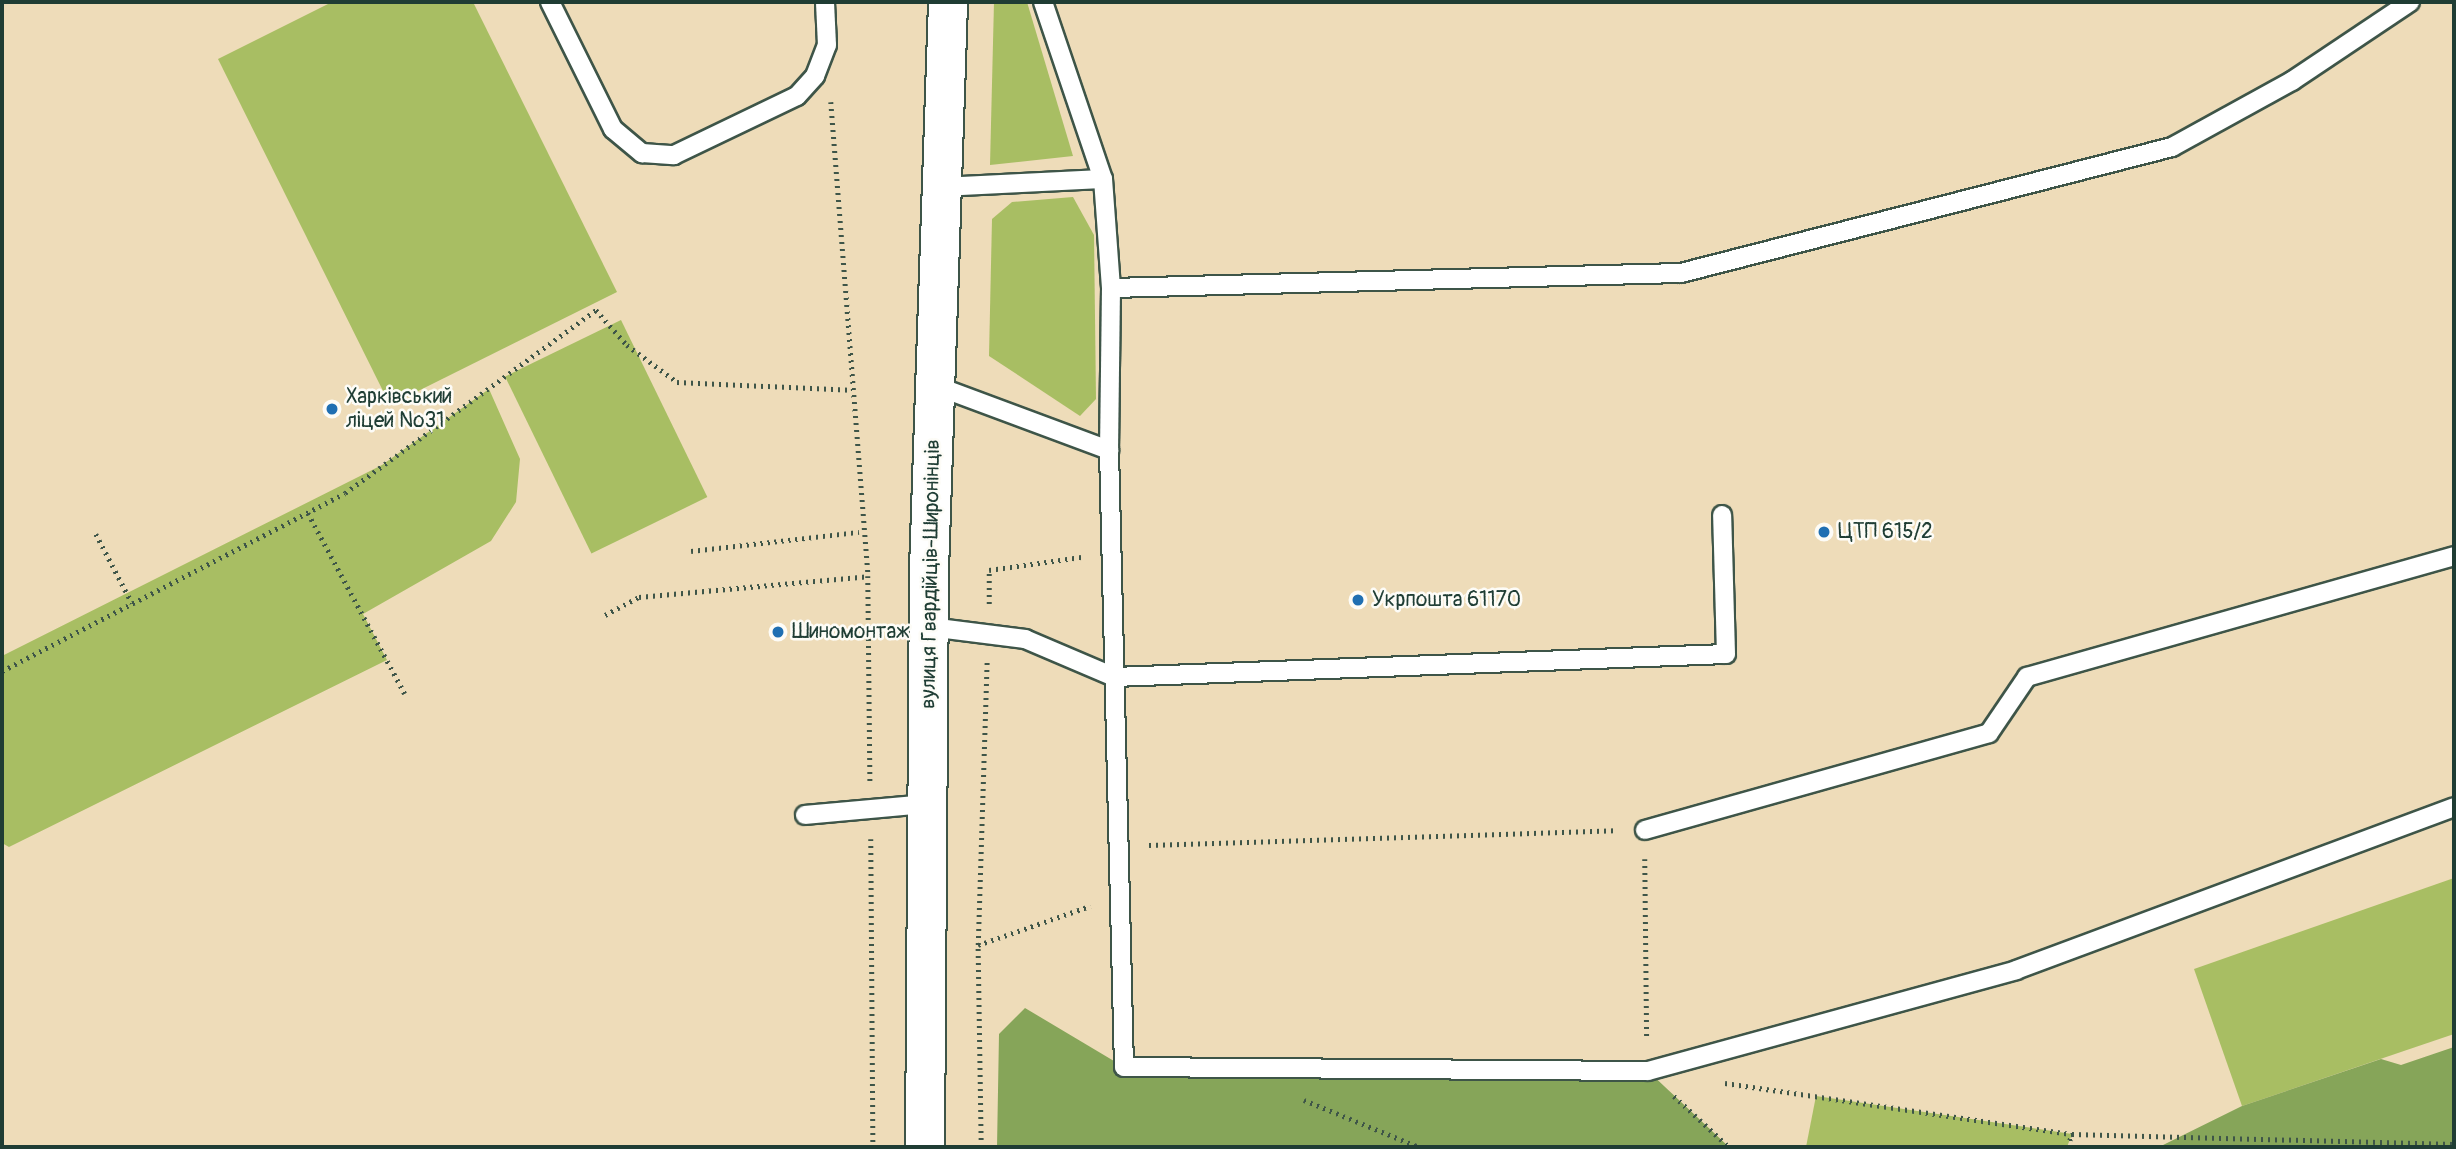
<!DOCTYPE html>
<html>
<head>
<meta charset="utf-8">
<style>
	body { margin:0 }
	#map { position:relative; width:2456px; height:1149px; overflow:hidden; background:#eedcb9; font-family:Pangolin,sans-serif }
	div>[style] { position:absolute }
	.green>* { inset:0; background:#a8be63; transform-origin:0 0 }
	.forest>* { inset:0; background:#86a559 }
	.path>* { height:4.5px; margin-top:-2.25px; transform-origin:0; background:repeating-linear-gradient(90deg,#3e5548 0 2px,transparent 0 7px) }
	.roads { filter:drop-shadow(2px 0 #3e5548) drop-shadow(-2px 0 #3e5548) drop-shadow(0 2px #3e5548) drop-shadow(0 -2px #3e5548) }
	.service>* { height:18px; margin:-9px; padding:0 9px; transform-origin:9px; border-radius:9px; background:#fff }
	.secondary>* { height:38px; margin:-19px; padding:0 19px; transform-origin:19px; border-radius:19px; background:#fff }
	.dots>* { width:19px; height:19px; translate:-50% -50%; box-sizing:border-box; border:4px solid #fdfcf7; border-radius:50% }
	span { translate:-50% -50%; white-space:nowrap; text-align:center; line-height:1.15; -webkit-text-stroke:5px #fdfcf7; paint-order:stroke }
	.poi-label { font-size:21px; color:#1f3d34 }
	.left { translate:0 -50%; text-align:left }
	.street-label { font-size:21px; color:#1f3d34 }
	.frame { position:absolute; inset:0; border:4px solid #1f3d34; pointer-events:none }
</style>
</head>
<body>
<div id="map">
	<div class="green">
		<div style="clip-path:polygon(332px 2px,473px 2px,617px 292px,390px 405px,218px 59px)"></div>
		<div style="clip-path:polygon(994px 2px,1027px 2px,1073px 156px,990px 165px)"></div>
		<div style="clip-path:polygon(1073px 197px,1094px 235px,1096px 399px,1080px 416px,989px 356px,992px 219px,1012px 202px)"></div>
		<div style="left:621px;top:320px;width:197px;height:129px;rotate:64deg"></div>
		<div style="clip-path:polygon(489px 389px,520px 459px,516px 502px,491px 541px,363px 614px,387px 660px,9px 847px,2px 843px,2px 656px,382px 465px)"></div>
		<div style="clip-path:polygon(2454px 878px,2454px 1034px,2242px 1106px,2194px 969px)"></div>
		<div style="clip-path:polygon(1816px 1096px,2072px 1134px,2067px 1147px,1806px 1147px)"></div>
	</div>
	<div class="forest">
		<div style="clip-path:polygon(1025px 1008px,1124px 1067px,1648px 1071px,1729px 1147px,997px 1147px,999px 1034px)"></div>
		<div style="clip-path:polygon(2454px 1047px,2454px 1147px,2159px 1147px,2242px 1106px,2381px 1059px,2401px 1065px)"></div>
	</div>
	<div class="path">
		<div style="left:831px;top:102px;width:475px;rotate:85.5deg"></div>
		<div style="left:868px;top:576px;width:205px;rotate:89.4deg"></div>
		<div style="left:308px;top:513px;width:205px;rotate:61.8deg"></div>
		<div style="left:96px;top:534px;width:78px;rotate:62.4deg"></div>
		<div style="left:691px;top:551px;width:169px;rotate:-6.5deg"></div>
		<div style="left:989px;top:604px;width:34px;rotate:-90deg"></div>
		<div style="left:989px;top:570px;width:93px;rotate:-8deg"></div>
		<div style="left:605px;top:615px;width:38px;rotate:-28deg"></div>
		<div style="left:639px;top:597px;width:230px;rotate:-5.2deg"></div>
		<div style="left:2px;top:671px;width:386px;rotate:-27.4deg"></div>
		<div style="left:345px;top:493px;width:311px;rotate:-36.1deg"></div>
		<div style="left:596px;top:310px;width:47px;rotate:48.5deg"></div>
		<div style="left:627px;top:345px;width:62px;rotate:36.5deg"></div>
		<div style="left:677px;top:382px;width:173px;rotate:2.6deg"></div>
		<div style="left:871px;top:839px;width:308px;rotate:89.6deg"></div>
		<div style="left:1149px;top:845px;width:467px;rotate:-1.8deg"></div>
		<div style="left:1645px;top:859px;width:180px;rotate:89.4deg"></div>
		<div style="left:978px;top:945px;width:119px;rotate:-19.2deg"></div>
		<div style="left:1725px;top:1083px;width:351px;rotate:8.4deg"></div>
		<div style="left:1674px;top:1096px;width:75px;rotate:42.8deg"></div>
		<div style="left:1304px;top:1100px;width:124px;rotate:22.2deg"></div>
		<div style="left:981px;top:1147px;width:202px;rotate:-90.9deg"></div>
		<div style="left:978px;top:945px;width:283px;rotate:-88.2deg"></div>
		<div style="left:2067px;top:1147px;width:14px;rotate:-69deg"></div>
		<div style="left:2072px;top:1134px;width:382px;rotate:1.5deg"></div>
	</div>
	<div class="roads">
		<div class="service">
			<div style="left:550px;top:2px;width:142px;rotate:63.6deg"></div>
			<div style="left:613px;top:129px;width:38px;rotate:40deg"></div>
			<div style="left:642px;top:153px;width:32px;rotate:4deg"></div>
			<div style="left:674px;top:155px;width:136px;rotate:-25.6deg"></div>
			<div style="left:797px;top:96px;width:27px;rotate:-48deg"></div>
			<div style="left:815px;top:76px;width:33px;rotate:-69deg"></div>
			<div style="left:827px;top:45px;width:43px;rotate:-92.7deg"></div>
			<div style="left:1043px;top:2px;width:187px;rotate:71.3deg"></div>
			<div style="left:1103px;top:179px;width:109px;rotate:85.8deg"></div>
			<div style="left:1111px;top:288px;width:162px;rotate:90.7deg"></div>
			<div style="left:940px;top:187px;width:163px;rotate:-2.8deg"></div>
			<div style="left:1111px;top:288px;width:570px;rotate:-1.51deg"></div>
			<div style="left:1681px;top:273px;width:507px;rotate:-14.39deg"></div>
			<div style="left:2172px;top:147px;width:137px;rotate:-28.8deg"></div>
			<div style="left:2292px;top:81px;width:142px;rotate:-33.8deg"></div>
			<div style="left:934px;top:385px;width:187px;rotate:20.4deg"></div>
			<div style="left:1109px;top:450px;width:617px;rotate:88.61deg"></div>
			<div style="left:1124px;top:1067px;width:524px;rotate:0.44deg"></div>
			<div style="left:1648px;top:1071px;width:382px;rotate:-15.3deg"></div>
			<div style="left:2016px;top:970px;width:467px;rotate:-20.4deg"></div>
			<div style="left:930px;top:627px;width:96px;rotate:7.2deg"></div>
			<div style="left:1025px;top:639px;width:97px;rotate:23.1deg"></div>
			<div style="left:1114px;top:677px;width:612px;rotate:-2.15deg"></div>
			<div style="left:1726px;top:654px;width:139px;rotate:-91.6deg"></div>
			<div style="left:805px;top:815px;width:122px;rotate:-5.2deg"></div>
			<div style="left:1645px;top:830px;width:357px;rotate:-15.7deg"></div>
			<div style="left:1989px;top:733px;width:68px;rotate:-55.8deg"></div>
			<div style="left:2027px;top:677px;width:444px;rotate:-15.8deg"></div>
		</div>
		<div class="secondary">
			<div style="left:925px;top:1147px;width:577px;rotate:-89.6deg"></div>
			<div style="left:929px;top:570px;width:568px;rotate:-88.08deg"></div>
		</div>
	</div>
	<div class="dots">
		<div style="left:332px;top:409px;background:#1f6fb2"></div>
		<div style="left:1824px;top:532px;background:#1f6fb2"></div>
		<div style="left:1358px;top:600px;background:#1f6fb2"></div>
		<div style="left:778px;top:632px;background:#1f6fb2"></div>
	</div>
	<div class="poi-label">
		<span class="left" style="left:346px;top:409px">Харківський<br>ліцей №31</span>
		<span class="left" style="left:1838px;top:532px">ЦТП 615/2</span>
		<span class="left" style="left:1372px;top:600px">Укрпошта 61170</span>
		<span class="left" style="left:792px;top:632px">Шиномонтаж</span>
	</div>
	<div class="street-label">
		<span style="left:931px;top:574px;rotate:-89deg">вулиця Гвардійців-Широнінців</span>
	</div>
	<div class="frame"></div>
</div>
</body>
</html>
